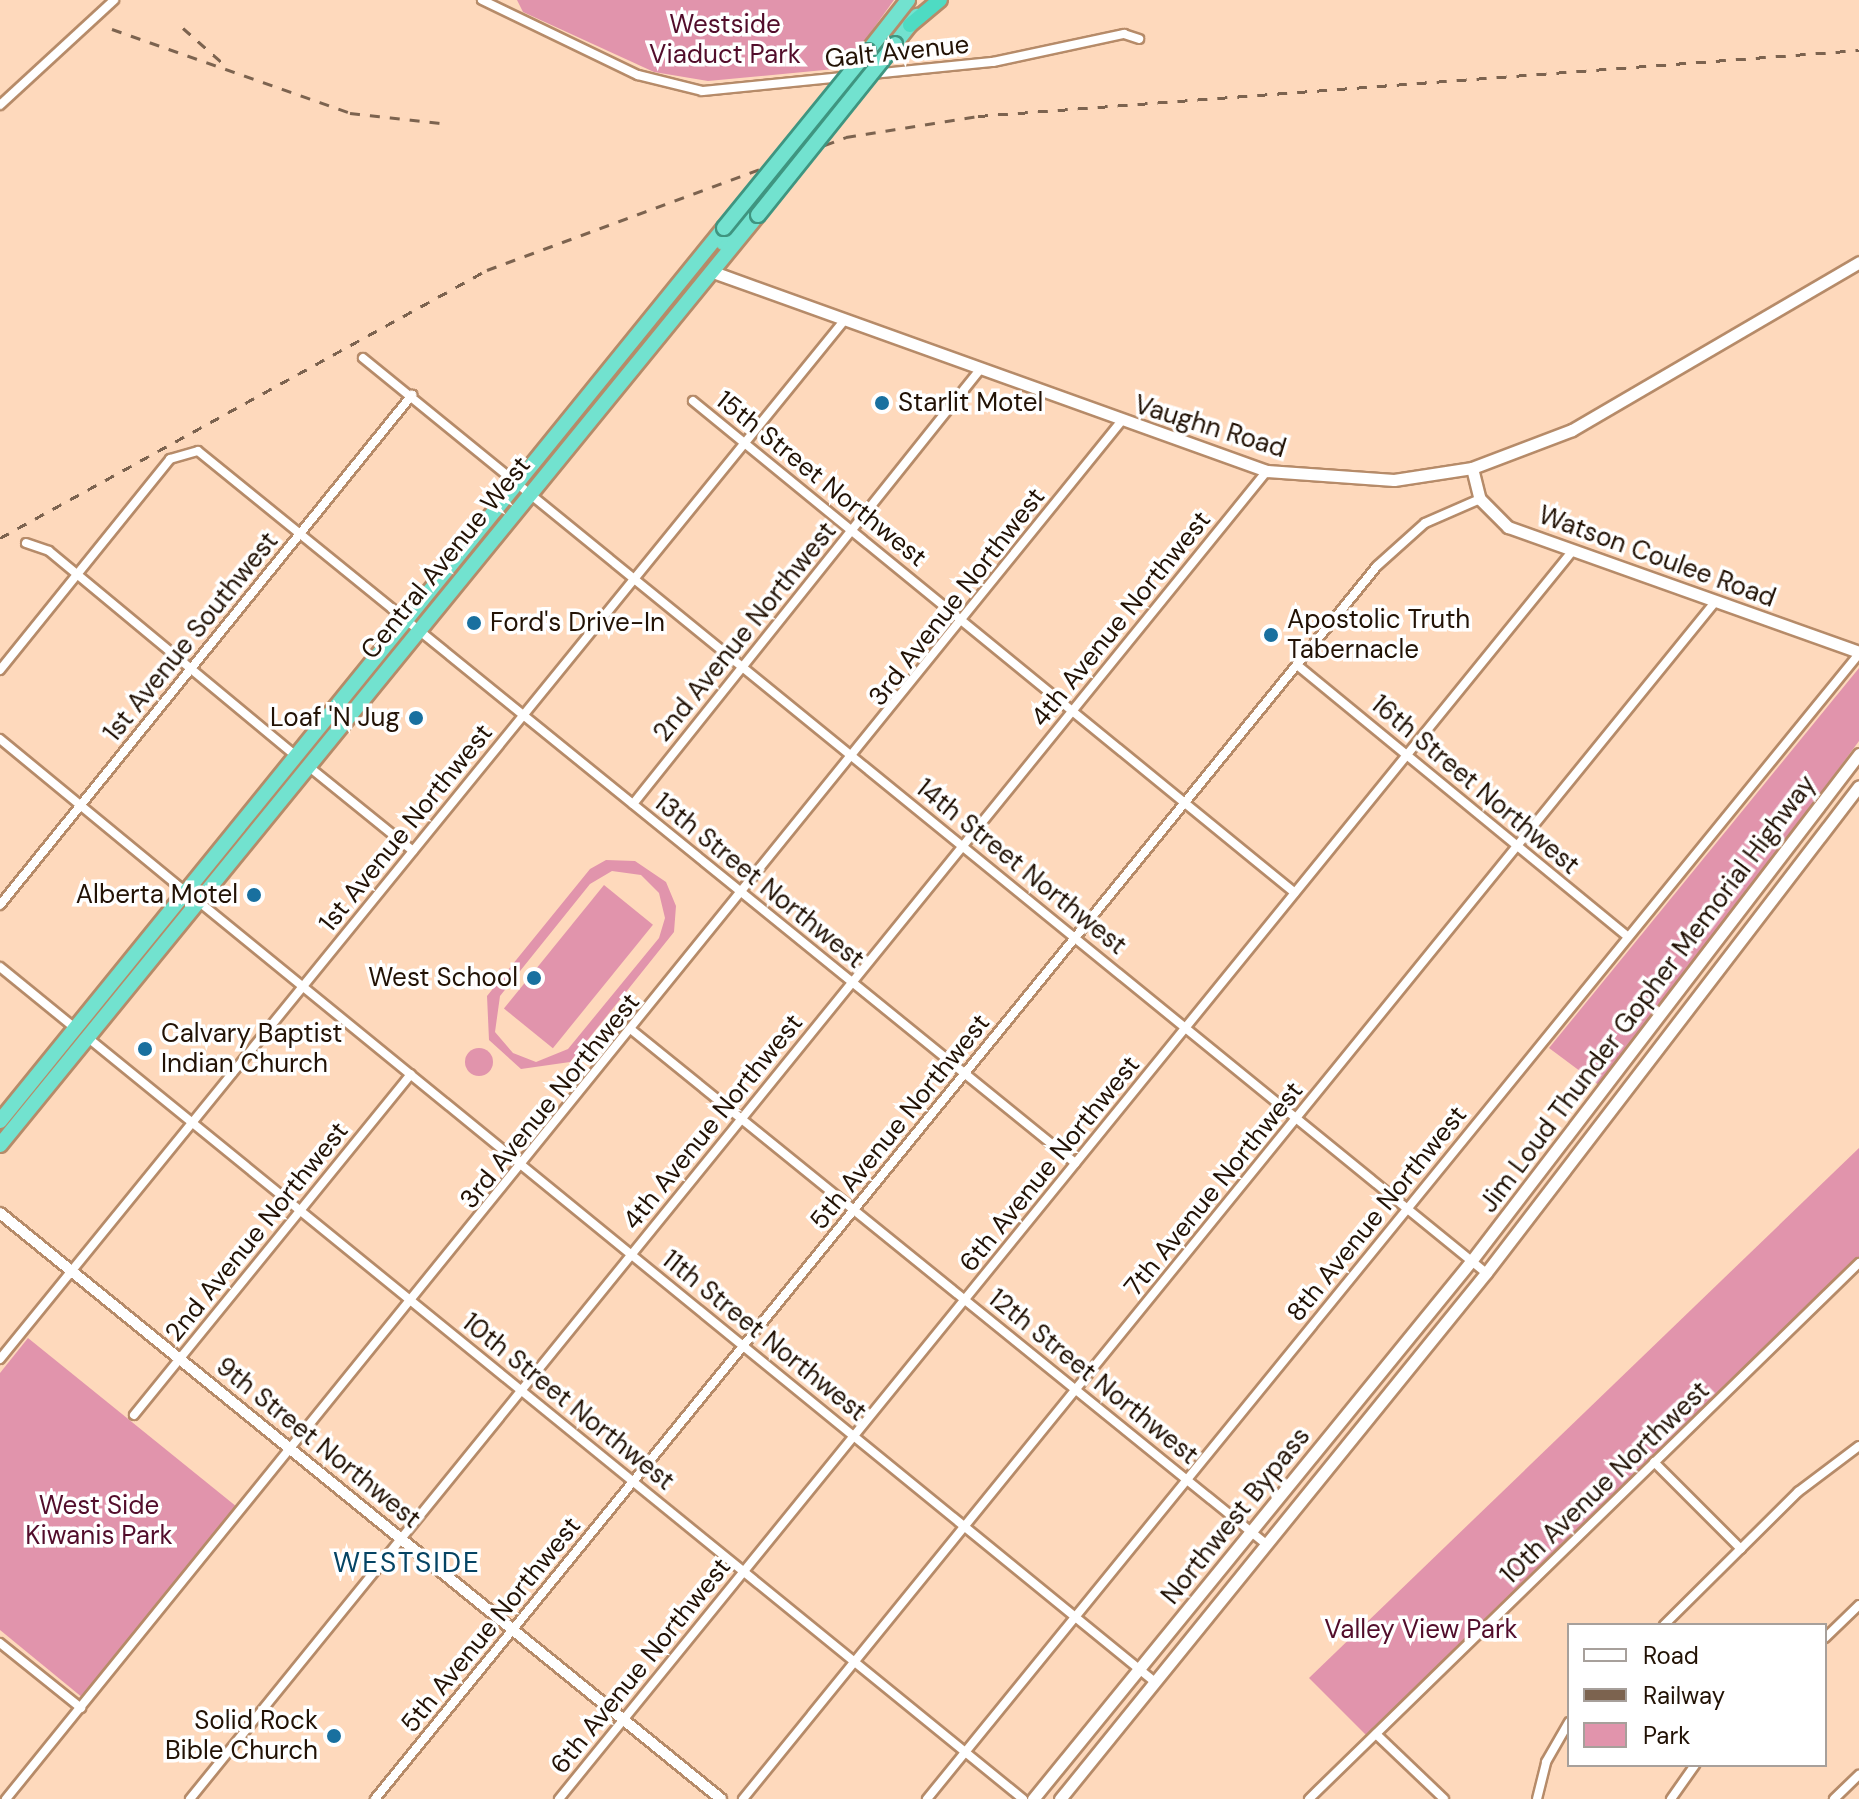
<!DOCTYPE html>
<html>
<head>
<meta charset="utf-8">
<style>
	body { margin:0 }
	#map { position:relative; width:1859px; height:1799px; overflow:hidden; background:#fed9bc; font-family:"DM Sans",sans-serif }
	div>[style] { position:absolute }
	.green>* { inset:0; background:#e194ac; transform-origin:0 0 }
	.round { border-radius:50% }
	.roads { filter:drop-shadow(2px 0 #b68b69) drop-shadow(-2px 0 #b68b69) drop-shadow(0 2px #b68b69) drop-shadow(0 -2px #b68b69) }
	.minor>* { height:8px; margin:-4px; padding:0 4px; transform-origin:4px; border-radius:4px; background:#fff }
	.tertiary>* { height:10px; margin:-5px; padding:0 5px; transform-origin:5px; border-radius:5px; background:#fff }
	.secondary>* { height:11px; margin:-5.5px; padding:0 5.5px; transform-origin:5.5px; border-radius:5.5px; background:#fff }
	.trunk>* { height:14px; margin:-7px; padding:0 7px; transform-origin:7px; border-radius:7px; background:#72e2cf }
	.motorway>* { height:14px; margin:-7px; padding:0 7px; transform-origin:7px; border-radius:7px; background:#4edbc3 }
	.rail>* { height:3px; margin-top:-1.5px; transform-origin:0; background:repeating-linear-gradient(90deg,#7c634f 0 10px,transparent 0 20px) }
	.bridges { filter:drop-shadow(2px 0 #3f9580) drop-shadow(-2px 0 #3f9580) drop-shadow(0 2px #3f9580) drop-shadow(0 -2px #3f9580) }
	.trunk-bridge>* { height:14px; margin:-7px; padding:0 7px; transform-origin:7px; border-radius:7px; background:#72e2cf }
	.dots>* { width:22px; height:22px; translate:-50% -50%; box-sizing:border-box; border:4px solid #fff; border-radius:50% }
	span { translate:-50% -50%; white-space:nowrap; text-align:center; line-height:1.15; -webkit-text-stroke:7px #fff; paint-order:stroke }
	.park-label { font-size:26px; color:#520d2b }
	.street-label { font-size:26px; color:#221205 }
	.poi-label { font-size:26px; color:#221205 }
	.left { translate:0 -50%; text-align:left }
	.right { translate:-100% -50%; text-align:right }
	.neighbourhood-label { font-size:28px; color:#054464; letter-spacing:2px }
	.legend { position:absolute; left:1567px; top:1623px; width:260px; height:144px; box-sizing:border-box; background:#fff; border:2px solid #a7a09b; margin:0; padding:10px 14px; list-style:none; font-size:24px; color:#221205 }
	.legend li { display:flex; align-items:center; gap:16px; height:40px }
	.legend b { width:40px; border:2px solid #a7a09b }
</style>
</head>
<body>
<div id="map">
	<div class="green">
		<div style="clip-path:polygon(517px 0,894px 0,845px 68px,708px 81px,654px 72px,523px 12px)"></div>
		<div style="clip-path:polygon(1859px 668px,1859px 741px,1604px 1089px,1549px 1048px)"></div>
		<div style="clip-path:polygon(evenodd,606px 860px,635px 861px,666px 882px,676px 906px,674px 932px,570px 1062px,521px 1069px,489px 1040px,487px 996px,590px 869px,606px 860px,612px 871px,641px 875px,659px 893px,665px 918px,659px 938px,568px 1049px,536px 1062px,513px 1053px,495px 1032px,500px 996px,590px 884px,612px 871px)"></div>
		<div style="left:604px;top:885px;width:63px;height:159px;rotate:39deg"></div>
		<div class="round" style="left:465px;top:1048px;width:28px;height:28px"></div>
		<div style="clip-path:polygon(1859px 1148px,1859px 1263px,1371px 1740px,1309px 1678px)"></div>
		<div style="clip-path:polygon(28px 1338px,237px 1507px,83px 1698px,0 1630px,0 1373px)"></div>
	</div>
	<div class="roads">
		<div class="minor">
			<div style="left:482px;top:0;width:173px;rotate:25.7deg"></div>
			<div style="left:638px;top:75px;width:66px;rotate:14deg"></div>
			<div style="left:702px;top:91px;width:292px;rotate:-5.7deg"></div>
			<div style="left:993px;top:62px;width:134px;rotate:-12.1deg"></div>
			<div style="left:1124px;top:34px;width:16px;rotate:18deg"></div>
			<div style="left:0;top:105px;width:155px;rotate:-42.6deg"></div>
			<div style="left:363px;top:358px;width:1449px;rotate:39.17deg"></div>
			<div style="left:693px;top:401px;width:777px;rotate:39.26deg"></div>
			<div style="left:26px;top:543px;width:24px;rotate:19deg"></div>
			<div style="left:49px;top:551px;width:322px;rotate:39.7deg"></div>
			<div style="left:1297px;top:665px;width:428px;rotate:39.4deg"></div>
			<div style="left:0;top:670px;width:271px;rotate:-51.1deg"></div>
			<div style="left:170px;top:459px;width:29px;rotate:-16deg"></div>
			<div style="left:198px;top:451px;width:1130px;rotate:39.07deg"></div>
			<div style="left:0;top:739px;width:242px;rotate:39.5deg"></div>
			<div style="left:308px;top:766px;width:135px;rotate:39deg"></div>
			<div style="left:633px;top:804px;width:553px;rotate:-51.39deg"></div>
			<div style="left:198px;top:901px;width:1235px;rotate:39.22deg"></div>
			<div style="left:0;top:905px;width:656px;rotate:-51.07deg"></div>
			<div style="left:0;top:967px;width:98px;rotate:39.2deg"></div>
			<div style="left:633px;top:1031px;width:815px;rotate:39.02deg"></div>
			<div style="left:87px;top:1037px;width:1207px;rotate:39.15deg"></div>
			<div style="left:0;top:1359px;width:1336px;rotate:-50.89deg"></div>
			<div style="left:134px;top:1415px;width:439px;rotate:-50.9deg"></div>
			<div style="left:1654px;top:1462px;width:123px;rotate:45deg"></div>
			<div style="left:1664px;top:1625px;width:189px;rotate:-44.8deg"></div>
			<div style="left:1798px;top:1492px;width:76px;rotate:-37deg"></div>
			<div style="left:1825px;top:1638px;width:47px;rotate:-44.1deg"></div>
			<div style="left:0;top:1643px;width:104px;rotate:38.7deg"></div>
			<div style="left:1376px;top:1734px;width:94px;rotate:43.7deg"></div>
			<div style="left:6px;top:1799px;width:1770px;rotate:-51.01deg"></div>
			<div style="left:190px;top:1799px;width:1710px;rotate:-50.96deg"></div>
			<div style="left:375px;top:1799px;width:1589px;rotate:-50.9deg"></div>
			<div style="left:1377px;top:566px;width:64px;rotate:-41.9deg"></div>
			<div style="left:1425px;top:523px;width:60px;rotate:-23.6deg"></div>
			<div style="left:559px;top:1799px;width:1605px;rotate:-50.92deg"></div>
			<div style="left:743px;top:1799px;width:1542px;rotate:-50.92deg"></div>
			<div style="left:927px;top:1799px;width:1476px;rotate:-50.86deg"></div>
			<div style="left:1309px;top:1799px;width:768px;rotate:-44.26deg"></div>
			<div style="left:1537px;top:1799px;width:38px;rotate:-76deg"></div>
			<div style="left:1546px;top:1762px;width:46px;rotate:-60.1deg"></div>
			<div style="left:1671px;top:1799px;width:42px;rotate:-54.8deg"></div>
			<div style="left:1834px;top:1799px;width:35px;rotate:-44deg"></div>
		</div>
		<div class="tertiary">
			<div style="left:0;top:1213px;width:929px;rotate:39.1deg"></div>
		</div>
		<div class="secondary">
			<div style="left:713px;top:272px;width:589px;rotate:19.76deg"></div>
			<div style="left:1267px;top:471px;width:127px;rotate:4.1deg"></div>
			<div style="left:1394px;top:480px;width:79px;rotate:-8.7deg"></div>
			<div style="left:1472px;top:468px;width:107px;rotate:-20.8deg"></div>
			<div style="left:1572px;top:430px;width:333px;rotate:-30.3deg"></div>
			<div style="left:1472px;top:468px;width:32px;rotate:76deg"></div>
			<div style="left:1480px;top:499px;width:40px;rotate:45deg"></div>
			<div style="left:1508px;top:527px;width:373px;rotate:19.6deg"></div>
			<div style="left:1033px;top:1799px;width:695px;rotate:-50.84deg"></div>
			<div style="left:1472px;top:1260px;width:637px;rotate:-52.59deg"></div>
			<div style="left:1060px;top:1799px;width:677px;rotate:-51deg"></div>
			<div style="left:1486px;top:1273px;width:613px;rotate:-52.55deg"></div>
		</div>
		<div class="trunk">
			<div style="left:895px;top:44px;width:36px;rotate:-52deg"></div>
			<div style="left:868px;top:51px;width:65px;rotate:-51.9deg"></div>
			<div style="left:723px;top:243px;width:51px;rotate:-53.8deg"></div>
			<div style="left:0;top:1121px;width:1150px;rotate:-50.97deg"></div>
			<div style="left:0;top:1145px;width:1200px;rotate:-50.82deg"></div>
		</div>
		<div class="motorway">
			<div style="left:910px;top:25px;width:39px;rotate:-40deg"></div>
		</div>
	</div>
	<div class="rail">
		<div style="left:183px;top:28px;width:56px;rotate:41.4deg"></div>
		<div style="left:112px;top:29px;width:252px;rotate:19.4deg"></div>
		<div style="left:350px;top:113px;width:100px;rotate:6.3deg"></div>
		<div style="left:0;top:538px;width:556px;rotate:-28.82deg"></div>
		<div style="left:487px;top:270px;width:383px;rotate:-20.3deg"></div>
		<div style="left:846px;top:137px;width:134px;rotate:-9deg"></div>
		<div style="left:978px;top:116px;width:883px;rotate:-4.28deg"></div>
	</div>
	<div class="bridges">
		<div class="trunk-bridge">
			<div style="left:758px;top:215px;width:219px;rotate:-51.3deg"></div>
			<div style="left:724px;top:228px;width:228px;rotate:-50.9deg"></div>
		</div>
	</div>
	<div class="dots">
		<div style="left:882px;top:403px;background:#19709f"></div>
		<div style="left:474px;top:623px;background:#19709f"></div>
		<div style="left:1271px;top:635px;background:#19709f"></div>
		<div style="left:416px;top:718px;background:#19709f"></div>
		<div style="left:254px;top:895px;background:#19709f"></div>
		<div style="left:534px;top:978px;background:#19709f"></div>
		<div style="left:145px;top:1049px;background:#19709f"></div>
		<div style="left:334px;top:1736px;background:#19709f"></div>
	</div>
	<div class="park-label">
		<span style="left:725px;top:40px">Westside<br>Viaduct Park</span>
		<span style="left:99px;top:1521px">West Side<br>Kiwanis Park</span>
		<span style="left:1421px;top:1630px">Valley View Park</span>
	</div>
	<div class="street-label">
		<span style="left:897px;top:52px;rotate:-6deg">Galt Avenue</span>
		<span style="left:1210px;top:427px;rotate:17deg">Vaughn Road</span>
		<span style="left:821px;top:479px;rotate:39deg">15th Street Northwest</span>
		<span style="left:1657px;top:557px;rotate:20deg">Watson Coulee Road</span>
		<span style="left:446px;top:558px;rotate:-51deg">Central Avenue West</span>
		<span style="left:957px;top:597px;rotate:-52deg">3rd Avenue Northwest</span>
		<span style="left:1121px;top:619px;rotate:-51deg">4th Avenue Northwest</span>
		<span style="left:745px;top:632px;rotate:-51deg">2nd Avenue Northwest</span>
		<span style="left:191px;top:637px;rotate:-51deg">1st Avenue Southwest</span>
		<span style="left:1475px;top:785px;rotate:40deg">16th Street Northwest</span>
		<span style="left:406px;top:828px;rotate:-51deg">1st Avenue Northwest</span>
		<span style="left:1021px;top:867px;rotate:39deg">14th Street Northwest</span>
		<span style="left:759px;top:881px;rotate:39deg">13th Street Northwest</span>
		<span style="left:1648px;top:994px;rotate:-53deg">Jim Loud Thunder Gopher Memorial Highway</span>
		<span style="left:550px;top:1101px;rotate:-51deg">3rd Avenue Northwest</span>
		<span style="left:713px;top:1122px;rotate:-51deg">4th Avenue Northwest</span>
		<span style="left:900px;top:1122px;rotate:-51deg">5th Avenue Northwest</span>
		<span style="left:1050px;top:1164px;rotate:-51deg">6th Avenue Northwest</span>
		<span style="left:1214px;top:1189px;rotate:-51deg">7th Avenue Northwest</span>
		<span style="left:1377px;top:1214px;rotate:-51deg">8th Avenue Northwest</span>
		<span style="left:257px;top:1232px;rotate:-51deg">2nd Avenue Northwest</span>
		<span style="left:764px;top:1336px;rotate:39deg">11th Street Northwest</span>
		<span style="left:1093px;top:1377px;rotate:39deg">12th Street Northwest</span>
		<span style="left:568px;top:1402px;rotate:39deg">10th Street Northwest</span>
		<span style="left:318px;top:1443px;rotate:39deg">9th Street Northwest</span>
		<span style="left:1605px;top:1483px;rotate:-44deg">10th Avenue Northwest</span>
		<span style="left:1236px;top:1516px;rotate:-51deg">Northwest Bypass</span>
		<span style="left:491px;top:1625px;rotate:-51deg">5th Avenue Northwest</span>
		<span style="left:641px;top:1666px;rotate:-51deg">6th Avenue Northwest</span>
	</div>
	<div class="poi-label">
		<span class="left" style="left:898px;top:403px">Starlit Motel</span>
		<span class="left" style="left:1287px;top:635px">Apostolic Truth<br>Tabernacle</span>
		<span class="left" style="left:490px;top:623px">Ford's Drive-In</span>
		<span class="right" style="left:400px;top:718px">Loaf 'N Jug</span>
		<span class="right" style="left:238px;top:895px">Alberta Motel</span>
		<span class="right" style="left:518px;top:978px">West School</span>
		<span class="left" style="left:161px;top:1049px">Calvary Baptist<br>Indian Church</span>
		<span class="right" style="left:318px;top:1736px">Solid Rock<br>Bible Church</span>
	</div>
	<div class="neighbourhood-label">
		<span style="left:407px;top:1563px">WESTSIDE</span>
	</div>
	<ul class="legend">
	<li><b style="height:10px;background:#fff"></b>Road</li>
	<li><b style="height:10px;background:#7c634f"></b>Railway</li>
	<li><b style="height:22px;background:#e194ac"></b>Park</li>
	</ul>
</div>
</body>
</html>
